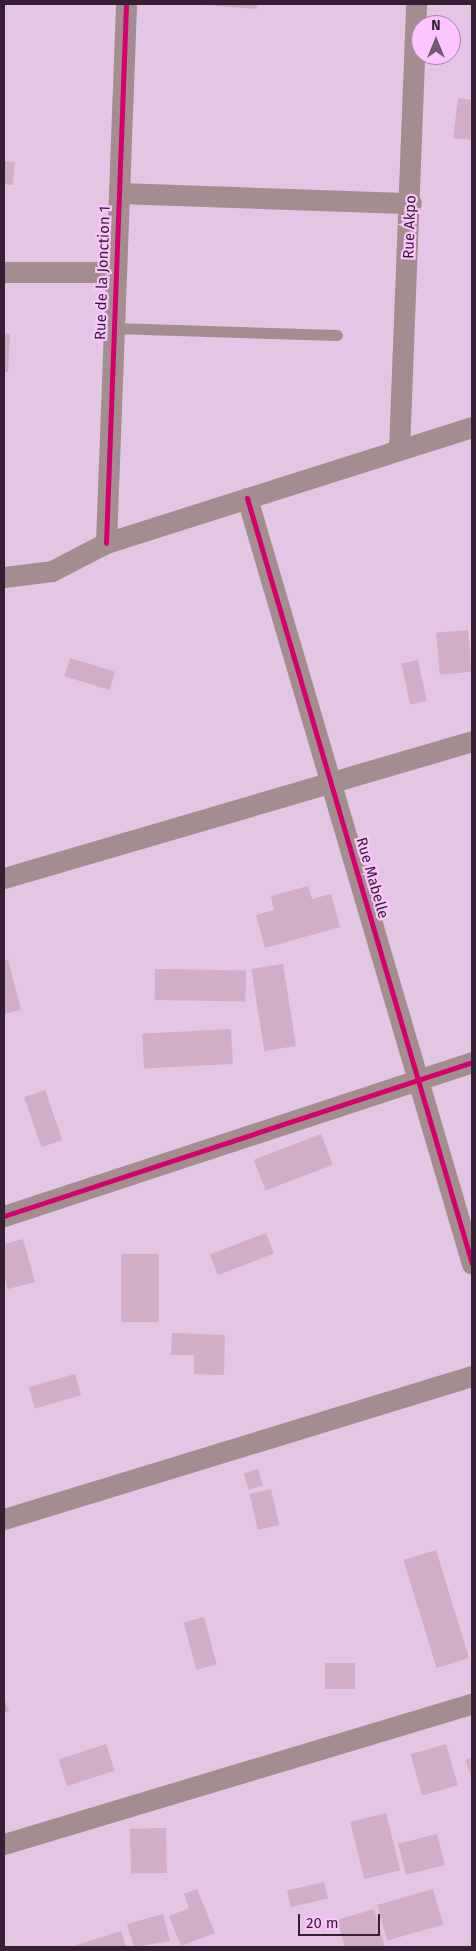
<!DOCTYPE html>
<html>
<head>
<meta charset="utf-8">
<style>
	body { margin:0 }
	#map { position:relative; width:476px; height:1951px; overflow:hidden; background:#e3c5e4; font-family:"Fira Sans",sans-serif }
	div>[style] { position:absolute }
	.building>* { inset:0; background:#d0aec8; transform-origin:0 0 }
	.service>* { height:11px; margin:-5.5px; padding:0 5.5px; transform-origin:5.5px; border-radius:5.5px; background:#a28d90 }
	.minor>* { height:21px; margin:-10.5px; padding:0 10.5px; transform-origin:10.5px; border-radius:10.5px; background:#a28d90 }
	.cycleway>* { height:5px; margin:-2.5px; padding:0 2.5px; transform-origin:2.5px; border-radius:2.5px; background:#d6006c }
	span { translate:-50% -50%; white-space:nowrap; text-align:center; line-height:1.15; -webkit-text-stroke:4.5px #fcc5fe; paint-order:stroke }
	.street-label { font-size:15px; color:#341f34 }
	.frame { position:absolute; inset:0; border:5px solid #341f34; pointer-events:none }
	.north { position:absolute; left:411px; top:15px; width:50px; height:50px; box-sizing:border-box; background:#fcc5fe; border:1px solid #ac83ad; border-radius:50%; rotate:0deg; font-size:14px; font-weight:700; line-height:20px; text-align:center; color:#341f34 }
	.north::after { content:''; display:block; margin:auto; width:18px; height:22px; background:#715972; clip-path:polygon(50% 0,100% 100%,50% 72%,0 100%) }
	.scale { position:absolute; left:298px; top:1914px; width:82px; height:22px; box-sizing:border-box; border:2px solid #341f34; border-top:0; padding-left:6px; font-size:15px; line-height:18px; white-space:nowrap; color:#341f34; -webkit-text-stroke:4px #fcc5fe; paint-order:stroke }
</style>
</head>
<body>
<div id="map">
	<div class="building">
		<div style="clip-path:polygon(194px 4px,258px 4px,257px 9px)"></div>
		<div style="clip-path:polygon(458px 98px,472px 100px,472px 140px,453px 138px)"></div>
		<div style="clip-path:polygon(4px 161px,15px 162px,13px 185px,4px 184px)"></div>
		<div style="clip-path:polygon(4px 334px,10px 334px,8px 372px,4px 371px)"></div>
		<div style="left:468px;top:630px;width:42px;height:32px;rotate:85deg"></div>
		<div style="left:70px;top:658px;width:47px;height:19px;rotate:17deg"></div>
		<div style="left:418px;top:660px;width:42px;height:17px;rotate:78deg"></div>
		<div style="clip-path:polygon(308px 886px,312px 899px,331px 894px,340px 927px,265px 948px,256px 915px,274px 910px,271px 896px)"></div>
		<div style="clip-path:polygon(8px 959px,21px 1010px,4px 1014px,4px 961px)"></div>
		<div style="left:283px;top:964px;width:83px;height:32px;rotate:81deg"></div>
		<div style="left:155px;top:969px;width:91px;height:31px;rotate:1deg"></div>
		<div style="left:231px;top:1029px;width:35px;height:89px;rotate:87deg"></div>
		<div style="left:45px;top:1090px;width:53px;height:22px;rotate:71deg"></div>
		<div style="left:321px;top:1134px;width:33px;height:72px;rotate:69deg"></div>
		<div style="left:266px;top:1233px;width:22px;height:60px;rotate:69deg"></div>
		<div style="clip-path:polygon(23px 1239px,35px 1282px,8px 1289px,4px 1276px,4px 1244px)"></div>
		<div style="left:121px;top:1254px;width:38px;height:68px"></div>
		<div style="clip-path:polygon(172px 1333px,225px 1335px,224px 1375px,194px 1374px,194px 1355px,171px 1355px)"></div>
		<div style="left:75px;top:1374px;width:22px;height:48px;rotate:74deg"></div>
		<div style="left:258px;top:1469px;width:17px;height:15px;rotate:73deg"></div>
		<div style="left:271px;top:1489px;width:37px;height:22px;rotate:77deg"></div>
		<div style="left:436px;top:1550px;width:113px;height:34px;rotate:73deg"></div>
		<div style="left:204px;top:1617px;width:49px;height:21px;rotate:75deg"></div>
		<div style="left:325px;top:1663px;width:30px;height:26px"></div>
		<div style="clip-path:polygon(4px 1698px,9px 1711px,4px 1713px)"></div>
		<div style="left:106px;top:1744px;width:28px;height:50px;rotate:72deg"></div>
		<div style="left:446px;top:1744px;width:43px;height:37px;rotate:74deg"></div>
		<div style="clip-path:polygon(472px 1758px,472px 1779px,465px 1760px)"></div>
		<div style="left:386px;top:1813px;width:59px;height:37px;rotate:76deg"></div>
		<div style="left:166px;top:1828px;width:45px;height:36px;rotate:89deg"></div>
		<div style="left:437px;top:1834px;width:32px;height:40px;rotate:76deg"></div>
		<div style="left:324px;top:1882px;width:17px;height:38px;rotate:77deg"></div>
		<div style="clip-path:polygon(197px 1889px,215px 1933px,181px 1946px,169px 1916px,189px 1908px,184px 1894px)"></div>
		<div style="left:433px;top:1889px;width:37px;height:58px;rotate:74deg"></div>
		<div style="clip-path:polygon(374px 1909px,385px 1947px,345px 1947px,337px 1920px)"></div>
		<div style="clip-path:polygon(163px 1914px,170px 1941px,134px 1947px,127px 1924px)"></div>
		<div style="clip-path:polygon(121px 1931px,126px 1947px,70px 1947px)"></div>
	</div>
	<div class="service">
		<div style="left:114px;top:328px;width:223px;rotate:1.8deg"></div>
	</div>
	<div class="minor">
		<div style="left:119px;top:193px;width:292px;rotate:2deg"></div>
		<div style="left:4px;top:272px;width:112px"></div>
		<div style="left:399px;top:450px;width:446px;rotate:-87.8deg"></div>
		<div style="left:247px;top:498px;width:798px;rotate:73.63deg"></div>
		<div style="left:106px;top:543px;width:539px;rotate:-87.87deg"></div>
		<div style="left:4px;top:577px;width:48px;rotate:-7.1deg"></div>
		<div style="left:52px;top:571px;width:61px;rotate:-27.4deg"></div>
		<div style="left:106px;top:543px;width:384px;rotate:-17.6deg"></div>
		<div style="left:4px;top:878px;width:488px;rotate:-16.3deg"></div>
		<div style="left:4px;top:1216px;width:493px;rotate:-18.2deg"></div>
		<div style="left:4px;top:1519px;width:489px;rotate:-17deg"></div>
		<div style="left:4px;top:1844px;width:488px;rotate:-16.7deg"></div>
	</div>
	<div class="cycleway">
		<div style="left:247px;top:498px;width:798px;rotate:73.63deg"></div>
		<div style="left:106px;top:543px;width:539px;rotate:-87.87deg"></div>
		<div style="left:4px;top:1216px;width:493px;rotate:-18.2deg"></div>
	</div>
	<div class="street-label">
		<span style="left:410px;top:227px;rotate:-88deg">Rue Akpo</span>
		<span style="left:103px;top:273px;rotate:-88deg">Rue de la Jonction 1</span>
		<span style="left:372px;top:878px;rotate:74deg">Rue Mabelle</span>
	</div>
	<div class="frame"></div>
	<div class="north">N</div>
	<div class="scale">20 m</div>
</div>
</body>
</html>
